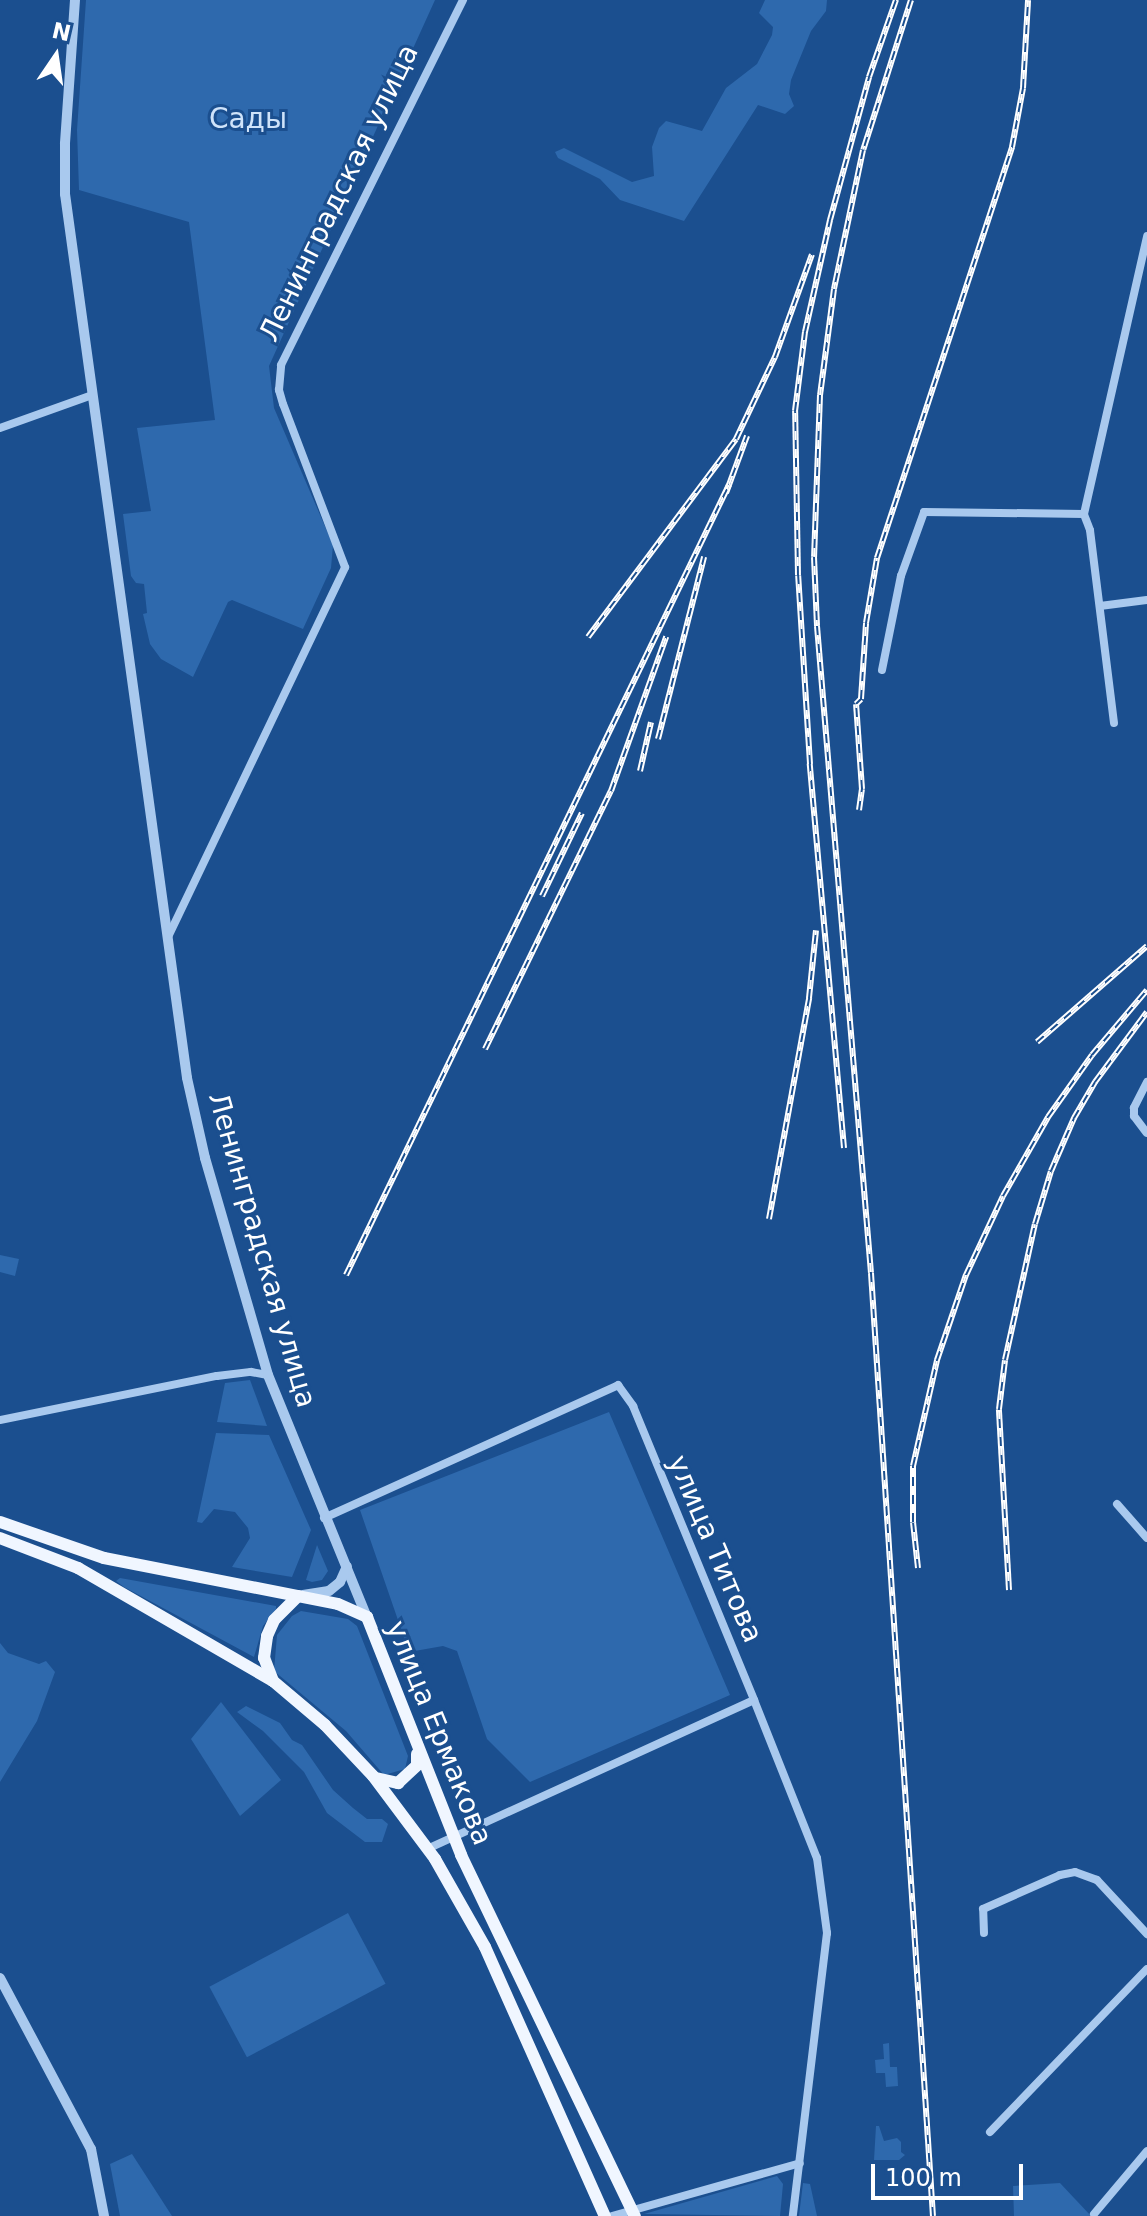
<!DOCTYPE html>
<html>
<head>
<meta charset="utf-8">
<style>
	body { margin:0 }
	#map { position:relative; width:1147px; height:2216px; overflow:hidden; background:#1b4f8f; font-family:"DejaVu Sans",sans-serif }
	div>[style] { position:absolute }
	.green>* { inset:0; background:#2e69ad; transform-origin:0 0 }
	.minor>* { height:8px; margin:-4px; padding:0 4px; transform-origin:4px; border-radius:4px; background:#a9c9ee }
	.tertiary>* { height:10px; margin:-5px; padding:0 5px; transform-origin:5px; border-radius:5px; background:#a9c9ee }
	.primary>* { height:12px; margin:-6px; padding:0 6px; transform-origin:6px; border-radius:6px; background:#f0f6ff }
	.rail>* { height:6px; margin-top:-3px; transform-origin:0; background:repeating-linear-gradient(90deg,#1b4f8f 0 9px,#fff 0 18px); box-sizing:border-box; border-block:2px solid #fff }
	span { translate:-50% -50%; white-space:nowrap; text-align:center; line-height:1.15; -webkit-text-stroke:6px #1b4f8f; paint-order:stroke }
	.park-label { font-size:28px; color:#cfe3fa }
	.street-label { font-size:28px; color:#fff }
	.north { position:absolute; left:16px; top:16px; width:80px; height:80px; -webkit-text-stroke:6px #1b4f8f; paint-order:stroke; rotate:13deg; font-size:22px; font-weight:700; line-height:32px; text-align:center; color:#fff }
	.north::after { content:''; display:block; margin:auto; width:28px; height:36px; background:#fff; clip-path:polygon(50% 0,100% 100%,50% 72%,0 100%) }
	.scale { position:absolute; left:871px; top:2164px; width:152px; height:36px; box-sizing:border-box; border:4px solid #fff; border-top:0; padding-left:10px; font-size:24px; line-height:28px; white-space:nowrap; color:#fff; -webkit-text-stroke:6px #1b4f8f; paint-order:stroke }
</style>
</head>
<body>
<div id="map">
	<div class="green">
		<div style="clip-path:polygon(86px 0,435px 0,269px 366px,274px 408px,333px 545px,331px 568px,303px 629px,232px 600px,228px 602px,193px 677px,161px 659px,150px 644px,143px 614px,147px 613px,144px 584px,136px 583px,131px 576px,123px 514px,151px 511px,137px 428px,215px 420px,189px 222px,79px 190px,77px 130px)"></div>
		<div style="clip-path:polygon(765px 0,827px 0,826px 11px,811px 31px,791px 80px,789px 94px,794px 106px,785px 114px,758px 105px,684px 221px,620px 200px,600px 179px,558px 158px,555px 152px,564px 148px,632px 182px,654px 176px,652px 147px,659px 128px,666px 121px,702px 131px,726px 88px,757px 64px,772px 35px,773px 27px,759px 13px)"></div>
		<div style="clip-path:polygon(0 1255px,19px 1259px,15px 1276px,0 1272px)"></div>
		<div style="clip-path:polygon(250px 1380px,267px 1426px,217px 1422px,225px 1383px)"></div>
		<div style="clip-path:polygon(609px 1412px,730px 1695px,530px 1782px,487px 1739px,457px 1651px,443px 1646px,409px 1652px,360px 1510px)"></div>
		<div style="clip-path:polygon(216px 1433px,269px 1435px,311px 1530px,292px 1577px,232px 1567px,250px 1538px,248px 1528px,235px 1512px,214px 1509px,202px 1523px,197px 1522px)"></div>
		<div style="clip-path:polygon(317px 1545px,328px 1571px,322px 1580px,312px 1582px,306px 1580px)"></div>
		<div style="clip-path:polygon(120px 1578px,276px 1606px,276px 1609px,263px 1626px,254px 1657px,124px 1587px,116px 1581px)"></div>
		<div style="clip-path:polygon(301px 1611px,348px 1619px,357px 1626px,408px 1756px,405px 1769px,384px 1775px,346px 1731px,274px 1671px,277px 1635px,292px 1616px)"></div>
		<div style="clip-path:polygon(0 1643px,8px 1653px,39px 1664px,46px 1661px,55px 1672px,37px 1721px,0 1782px)"></div>
		<div style="clip-path:polygon(221px 1702px,281px 1780px,240px 1816px,191px 1739px)"></div>
		<div style="clip-path:polygon(246px 1706px,280px 1723px,292px 1740px,302px 1745px,333px 1790px,353px 1808px,367px 1819px,382px 1819px,388px 1824px,382px 1842px,365px 1842px,327px 1813px,304px 1772px,263px 1731px,237px 1712px)"></div>
		<div style="left:348px;top:1913px;width:80px;height:157px;rotate:62deg"></div>
		<div style="clip-path:polygon(889px 2043px,890px 2067px,897px 2067px,898px 2086px,886px 2087px,885px 2073px,876px 2073px,875px 2060px,884px 2059px,883px 2044px)"></div>
		<div style="clip-path:polygon(876px 2126px,879px 2126px,884px 2141px,897px 2138px,901px 2142px,901px 2152px,905px 2155px,899px 2160px,874px 2160px)"></div>
		<div style="clip-path:polygon(132px 2154px,172px 2216px,120px 2216px,110px 2164px)"></div>
		<div style="clip-path:polygon(777px 2176px,783px 2184px,780px 2216px,644px 2214px)"></div>
		<div style="clip-path:polygon(803px 2183px,810px 2184px,817px 2216px,799px 2216px)"></div>
		<div style="clip-path:polygon(1060px 2183px,1091px 2216px,1014px 2216px,1013px 2186px)"></div>
	</div>
	<div class="minor">
		<div style="left:0;top:428px;width:98px;rotate:-19.7deg"></div>
		<div style="left:1100px;top:606px;width:47px;rotate:-7.3deg"></div>
		<div style="left:882px;top:670px;width:96px;rotate:-78.6deg"></div>
		<div style="left:901px;top:576px;width:68px;rotate:-70.2deg"></div>
		<div style="left:924px;top:512px;width:160px;rotate:0.7deg"></div>
		<div style="left:1114px;top:723px;width:194px;rotate:-97.1deg"></div>
		<div style="left:1090px;top:530px;width:17px;rotate:-111deg"></div>
		<div style="left:1084px;top:514px;width:285px;rotate:-77.2deg"></div>
		<div style="left:168px;top:937px;width:410px;rotate:-64.4deg"></div>
		<div style="left:345px;top:567px;width:174px;rotate:-110.8deg"></div>
		<div style="left:283px;top:404px;width:15px;rotate:-106deg"></div>
		<div style="left:279px;top:390px;width:25px;rotate:-85deg"></div>
		<div style="left:281px;top:365px;width:408px;rotate:-63.5deg"></div>
		<div style="left:1147px;top:1082px;width:29px;rotate:117deg"></div>
		<div style="left:1134px;top:1108px;width:8px;rotate:90deg"></div>
		<div style="left:1134px;top:1116px;width:21px;rotate:53deg"></div>
		<div style="left:0;top:1420px;width:221px;rotate:-11.5deg"></div>
		<div style="left:217px;top:1376px;width:34px;rotate:-7deg"></div>
		<div style="left:251px;top:1372px;width:17px;rotate:10deg"></div>
		<div style="left:1117px;top:1504px;width:45px;rotate:48.6deg"></div>
		<div style="left:324px;top:1518px;width:323px;rotate:-24.3deg"></div>
		<div style="left:618px;top:1385px;width:26px;rotate:54deg"></div>
		<div style="left:633px;top:1406px;width:318px;rotate:67.6deg"></div>
		<div style="left:754px;top:1700px;width:359px;rotate:155.5deg"></div>
		<div style="left:754px;top:1700px;width:170px;rotate:68.3deg"></div>
		<div style="left:817px;top:1858px;width:76px;rotate:82.4deg"></div>
		<div style="left:827px;top:1933px;width:285px;rotate:96.9deg"></div>
		<div style="left:984px;top:1933px;width:24px;rotate:-92deg"></div>
		<div style="left:983px;top:1909px;width:84px;rotate:-23.8deg"></div>
		<div style="left:1060px;top:1875px;width:15px;rotate:-11deg"></div>
		<div style="left:1075px;top:1872px;width:23px;rotate:20deg"></div>
		<div style="left:1097px;top:1880px;width:74px;rotate:47.2deg"></div>
		<div style="left:990px;top:2132px;width:226px;rotate:-46.1deg"></div>
		<div style="left:1094px;top:2214px;width:82px;rotate:-49.9deg"></div>
		<div style="left:612px;top:2216px;width:195px;rotate:-15.7deg"></div>
	</div>
	<div class="tertiary">
		<div style="left:75px;top:0;width:144px;rotate:94deg"></div>
		<div style="left:65px;top:144px;width:50px;rotate:90deg"></div>
		<div style="left:65px;top:194px;width:892px;rotate:82.14deg"></div>
		<div style="left:187px;top:1078px;width:82px;rotate:77.3deg"></div>
		<div style="left:205px;top:1158px;width:226px;rotate:73.8deg"></div>
		<div style="left:268px;top:1375px;width:261px;rotate:67.8deg"></div>
		<div style="left:303px;top:1595px;width:26px;rotate:-9deg"></div>
		<div style="left:329px;top:1591px;width:14px;rotate:-39deg"></div>
		<div style="left:340px;top:1582px;width:17px;rotate:-66deg"></div>
		<div style="left:0;top:1978px;width:194px;rotate:62deg"></div>
		<div style="left:91px;top:2149px;width:68px;rotate:79deg"></div>
	</div>
	<div class="primary">
		<div style="left:0;top:1522px;width:110px;rotate:19.1deg"></div>
		<div style="left:104px;top:1558px;width:238px;rotate:11.1deg"></div>
		<div style="left:338px;top:1604px;width:32px;rotate:24deg"></div>
		<div style="left:367px;top:1617px;width:256px;rotate:68.4deg"></div>
		<div style="left:461px;top:1855px;width:401px;rotate:64.3deg"></div>
		<div style="left:0;top:1538px;width:84px;rotate:21deg"></div>
		<div style="left:78px;top:1568px;width:225px;rotate:30.1deg"></div>
		<div style="left:273px;top:1681px;width:68px;rotate:40.2deg"></div>
		<div style="left:325px;top:1725px;width:70px;rotate:46.7deg"></div>
		<div style="left:373px;top:1776px;width:104px;rotate:53.2deg"></div>
		<div style="left:435px;top:1859px;width:101px;rotate:60.4deg"></div>
		<div style="left:485px;top:1947px;width:295px;rotate:66deg"></div>
		<div style="left:273px;top:1681px;width:25px;rotate:-111deg"></div>
		<div style="left:264px;top:1658px;width:22px;rotate:-82deg"></div>
		<div style="left:267px;top:1636px;width:17px;rotate:-66deg"></div>
		<div style="left:274px;top:1620px;width:34px;rotate:-45deg"></div>
		<div style="left:376px;top:1778px;width:23px;rotate:13deg"></div>
		<div style="left:398px;top:1783px;width:26px;rotate:-43deg"></div>
		<div style="left:417px;top:1765px;width:11px;rotate:-90deg"></div>
	</div>
	<div class="rail">
		<div style="left:911px;top:0;width:157px;rotate:107.7deg"></div>
		<div style="left:863px;top:150px;width:142px;rotate:101.8deg"></div>
		<div style="left:834px;top:289px;width:107px;rotate:97.5deg"></div>
		<div style="left:820px;top:395px;width:162px;rotate:92.1deg"></div>
		<div style="left:814px;top:557px;width:69px;rotate:87.5deg"></div>
		<div style="left:817px;top:626px;width:649px;rotate:85.23deg"></div>
		<div style="left:871px;top:1273px;width:945px;rotate:86.24deg"></div>
		<div style="left:726px;top:493px;width:61px;rotate:-69.8deg"></div>
		<div style="left:588px;top:637px;width:247px;rotate:-53.2deg"></div>
		<div style="left:736px;top:439px;width:91px;rotate:-64.6deg"></div>
		<div style="left:775px;top:357px;width:109px;rotate:-70.2deg"></div>
		<div style="left:658px;top:739px;width:188px;rotate:-75.8deg"></div>
		<div style="left:640px;top:771px;width:50px;rotate:-77.3deg"></div>
		<div style="left:859px;top:810px;width:21px;rotate:-82deg"></div>
		<div style="left:862px;top:789px;width:85px;rotate:-94deg"></div>
		<div style="left:856px;top:704px;width:7px;rotate:-45deg"></div>
		<div style="left:861px;top:699px;width:76px;rotate:-86.2deg"></div>
		<div style="left:866px;top:623px;width:66px;rotate:-80.4deg"></div>
		<div style="left:877px;top:558px;width:433px;rotate:-71.8deg"></div>
		<div style="left:1012px;top:147px;width:60px;rotate:-79.4deg"></div>
		<div style="left:1023px;top:88px;width:88px;rotate:-86.7deg"></div>
		<div style="left:542px;top:896px;width:92px;rotate:-64.3deg"></div>
		<div style="left:1037px;top:1042px;width:146px;rotate:-41.1deg"></div>
		<div style="left:485px;top:1049px;width:287px;rotate:-64deg"></div>
		<div style="left:611px;top:791px;width:164px;rotate:-70.3deg"></div>
		<div style="left:844px;top:1148px;width:386px;rotate:-95.1deg"></div>
		<div style="left:810px;top:764px;width:189px;rotate:-93.6deg"></div>
		<div style="left:798px;top:575px;width:164px;rotate:-91deg"></div>
		<div style="left:795px;top:411px;width:80px;rotate:-82.8deg"></div>
		<div style="left:805px;top:332px;width:115px;rotate:-77.4deg"></div>
		<div style="left:830px;top:220px;width:148px;rotate:-74.7deg"></div>
		<div style="left:869px;top:77px;width:82px;rotate:-70.7deg"></div>
		<div style="left:769px;top:1219px;width:225px;rotate:-79.7deg"></div>
		<div style="left:809px;top:998px;width:68px;rotate:-84.1deg"></div>
		<div style="left:346px;top:1275px;width:878px;rotate:-64.14deg"></div>
		<div style="left:918px;top:1568px;width:46px;rotate:-96.2deg"></div>
		<div style="left:913px;top:1522px;width:56px;rotate:-90deg"></div>
		<div style="left:913px;top:1466px;width:109px;rotate:-77.2deg"></div>
		<div style="left:937px;top:1360px;width:90px;rotate:-71.2deg"></div>
		<div style="left:966px;top:1275px;width:87px;rotate:-64.9deg"></div>
		<div style="left:1003px;top:1196px;width:91px;rotate:-60.3deg"></div>
		<div style="left:1048px;top:1117px;width:76px;rotate:-54.6deg"></div>
		<div style="left:1092px;top:1055px;width:85px;rotate:-49.8deg"></div>
		<div style="left:1009px;top:1590px;width:181px;rotate:-93.2deg"></div>
		<div style="left:999px;top:1409px;width:49px;rotate:-83deg"></div>
		<div style="left:1005px;top:1360px;width:139px;rotate:-77.6deg"></div>
		<div style="left:1035px;top:1224px;width:55px;rotate:-73.2deg"></div>
		<div style="left:1051px;top:1171px;width:58px;rotate:-66.5deg"></div>
		<div style="left:1074px;top:1118px;width:42px;rotate:-59.7deg"></div>
		<div style="left:1095px;top:1082px;width:87px;rotate:-53.4deg"></div>
	</div>
	<div class="park-label">
		<span style="left:248px;top:119px">Сады</span>
	</div>
	<div class="street-label">
		<span style="left:339px;top:193px;rotate:-64deg">Ленинградская улица</span>
		<span style="left:262px;top:1250px;rotate:74deg">Ленинградская улица</span>
		<span style="left:715px;top:1549px;rotate:67deg">улица Титова</span>
		<span style="left:439px;top:1733px;rotate:68deg">улица Ермакова</span>
	</div>
	<div class="north">N</div>
	<div class="scale">100 m</div>
</div>
</body>
</html>
